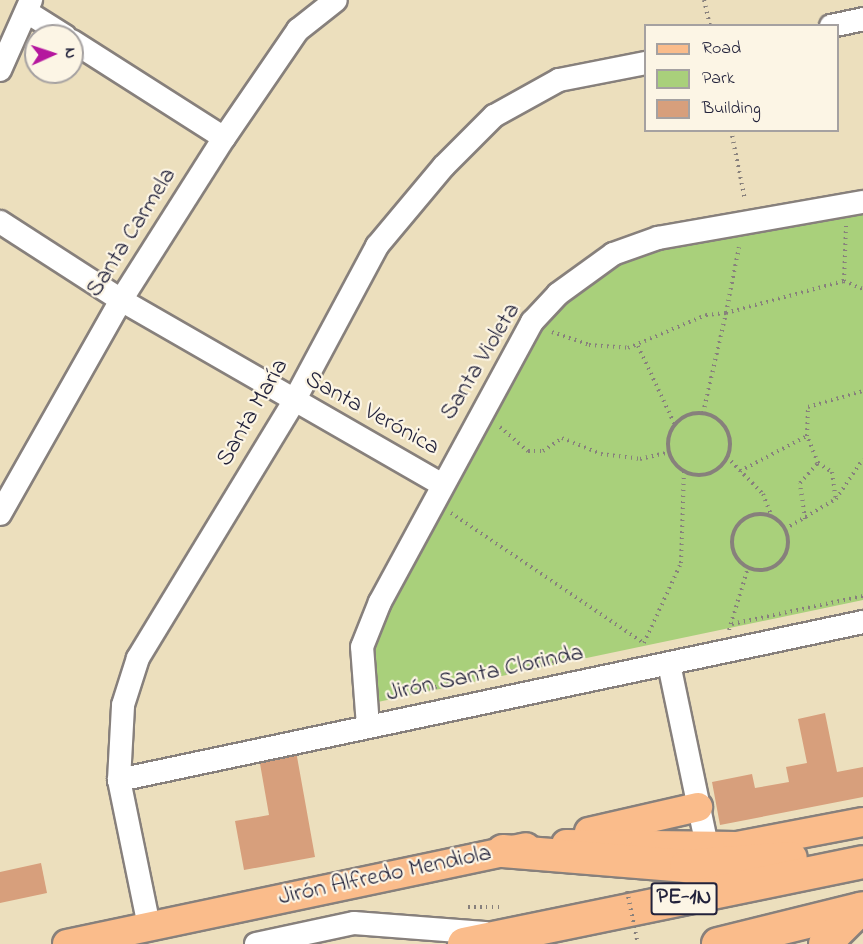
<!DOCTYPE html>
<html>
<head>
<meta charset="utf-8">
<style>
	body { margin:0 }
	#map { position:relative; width:863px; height:944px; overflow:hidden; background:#ecdfbd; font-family:"Indie Flower",sans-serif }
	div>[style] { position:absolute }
	.green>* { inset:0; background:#a9d07b }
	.building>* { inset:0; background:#d79f7c }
	.path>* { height:4px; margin-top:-2px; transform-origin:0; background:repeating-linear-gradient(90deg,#87807c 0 1.5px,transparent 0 6px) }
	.path>.ring { margin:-2px; padding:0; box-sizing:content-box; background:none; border:4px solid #87807c; border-radius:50% }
	.roads { filter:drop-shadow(2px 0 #87807c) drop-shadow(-2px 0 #87807c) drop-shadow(0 2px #87807c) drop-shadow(0 -2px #87807c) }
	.minor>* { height:22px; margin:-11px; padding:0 11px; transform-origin:11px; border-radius:11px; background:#fff }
	.major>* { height:28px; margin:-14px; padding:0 14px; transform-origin:14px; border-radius:14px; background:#fabc8b }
	.highway>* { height:32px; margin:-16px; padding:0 16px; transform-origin:16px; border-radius:16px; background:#fabc8b }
	.path-bridge>* { height:4px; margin-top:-2px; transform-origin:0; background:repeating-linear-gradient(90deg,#87807c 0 1.5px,transparent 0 6px) }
	span { translate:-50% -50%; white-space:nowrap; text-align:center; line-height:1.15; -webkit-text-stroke:4.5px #fcf5e5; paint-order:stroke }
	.shield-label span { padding:2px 4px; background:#fcf5e5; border:2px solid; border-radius:4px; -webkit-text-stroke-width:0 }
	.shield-label { font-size:22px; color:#22223b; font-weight:700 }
	.street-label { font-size:24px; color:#22223b }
	.legend { position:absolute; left:644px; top:24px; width:195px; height:108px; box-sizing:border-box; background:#fcf5e5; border:2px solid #a5a1a1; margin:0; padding:8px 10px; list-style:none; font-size:18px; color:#22223b }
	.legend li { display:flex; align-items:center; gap:12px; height:30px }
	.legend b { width:30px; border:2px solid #a5a1a1 }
	.north { position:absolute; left:24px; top:24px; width:60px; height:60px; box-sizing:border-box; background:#fcf5e5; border:2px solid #a5a1a1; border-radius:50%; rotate:87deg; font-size:16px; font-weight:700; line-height:24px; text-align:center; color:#22223b }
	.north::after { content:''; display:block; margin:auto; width:21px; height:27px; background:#b5179e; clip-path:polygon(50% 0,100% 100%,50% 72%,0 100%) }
</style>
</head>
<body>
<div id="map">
	<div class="green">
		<div style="clip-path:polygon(863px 212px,863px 600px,373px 703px,371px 645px,389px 598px,539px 326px,576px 285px,610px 264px,658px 247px)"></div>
	</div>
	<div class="building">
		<div style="clip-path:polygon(825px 713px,837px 772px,863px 767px,863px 797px,720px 825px,712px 782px,752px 774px,755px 788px,789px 782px,786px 767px,807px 763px,798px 719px)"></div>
		<div style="clip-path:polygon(296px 751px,315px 857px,244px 870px,235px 821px,269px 815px,259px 758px)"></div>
		<div style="clip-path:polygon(41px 863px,47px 893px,0 903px,0 872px)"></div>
	</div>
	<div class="path">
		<div style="left:704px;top:0;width:27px;rotate:77deg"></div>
		<div style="left:731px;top:130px;width:71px;rotate:78.7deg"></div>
		<div style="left:844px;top:281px;width:21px;rotate:23deg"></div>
		<div style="left:552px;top:332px;width:39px;rotate:19deg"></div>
		<div style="left:589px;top:345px;width:39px;rotate:4deg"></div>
		<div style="left:628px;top:348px;width:85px;rotate:-22.9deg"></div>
		<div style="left:706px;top:315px;width:20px;rotate:-6deg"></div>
		<div style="left:726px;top:313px;width:67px;rotate:-78.9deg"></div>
		<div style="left:638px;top:346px;width:87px;rotate:64.9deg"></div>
		<div style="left:703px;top:413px;width:103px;rotate:-77deg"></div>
		<div style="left:726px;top:313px;width:122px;rotate:-15.2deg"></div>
		<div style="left:844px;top:281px;width:55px;rotate:-87.9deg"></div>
		<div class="ring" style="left:668px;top:413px;width:58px;height:58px"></div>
		<div style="left:500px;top:427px;width:37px;rotate:41deg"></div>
		<div style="left:528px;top:451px;width:15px"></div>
		<div style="left:543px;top:451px;width:23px;rotate:-34deg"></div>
		<div style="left:562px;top:438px;width:42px;rotate:22.3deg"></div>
		<div style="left:601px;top:454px;width:39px;rotate:7deg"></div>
		<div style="left:640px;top:459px;width:31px;rotate:-13deg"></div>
		<div style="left:727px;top:457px;width:52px;rotate:45.8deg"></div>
		<div style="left:763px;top:494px;width:22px;rotate:69deg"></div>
		<div style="left:818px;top:463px;width:29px;rotate:-112deg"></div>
		<div style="left:807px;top:436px;width:29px;rotate:-88deg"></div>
		<div style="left:808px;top:407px;width:57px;rotate:-16.2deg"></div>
		<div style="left:740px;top:471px;width:76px;rotate:-27.6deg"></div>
		<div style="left:451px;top:513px;width:233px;rotate:34deg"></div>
		<div style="left:644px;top:643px;width:88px;rotate:-65.2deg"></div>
		<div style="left:681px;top:563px;width:92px;rotate:-88.1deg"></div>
		<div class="ring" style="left:732px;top:514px;width:52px;height:52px"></div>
		<div style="left:805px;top:519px;width:36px;rotate:-98deg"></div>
		<div style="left:800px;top:483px;width:27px;rotate:-48deg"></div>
		<div style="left:818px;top:463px;width:17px;rotate:33deg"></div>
		<div style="left:832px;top:472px;width:27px;rotate:82deg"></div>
		<div style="left:785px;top:529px;width:59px;rotate:-30.5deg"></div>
		<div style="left:836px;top:499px;width:48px;rotate:-56deg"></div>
		<div style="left:732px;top:624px;width:134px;rotate:-12.1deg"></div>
		<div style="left:729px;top:630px;width:65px;rotate:-73deg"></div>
		<div style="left:388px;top:697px;width:170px;rotate:-11.9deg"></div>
		<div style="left:468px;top:907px;width:34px"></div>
	</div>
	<div class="roads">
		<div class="minor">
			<div style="left:27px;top:12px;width:45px;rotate:32.3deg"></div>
			<div style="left:831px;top:26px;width:33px;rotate:-12deg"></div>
			<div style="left:72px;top:41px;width:180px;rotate:32.5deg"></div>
			<div style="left:0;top:70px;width:77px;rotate:-66.1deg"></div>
			<div style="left:0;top:222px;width:144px;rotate:32.8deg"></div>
			<div style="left:121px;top:300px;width:369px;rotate:29.9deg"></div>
			<div style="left:0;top:514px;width:246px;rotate:-60.5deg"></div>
			<div style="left:121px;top:300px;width:192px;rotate:-57.6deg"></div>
			<div style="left:224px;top:138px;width:131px;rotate:-55.6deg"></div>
			<div style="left:298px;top:30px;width:48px;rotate:-38.3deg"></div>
			<div style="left:669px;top:664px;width:186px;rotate:78.2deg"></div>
			<div style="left:368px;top:726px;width:79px;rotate:-94.3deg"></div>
			<div style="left:362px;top:647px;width:48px;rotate:-68.2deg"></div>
			<div style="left:380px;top:602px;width:319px;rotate:-61.5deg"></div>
			<div style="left:532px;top:322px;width:38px;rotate:-47deg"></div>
			<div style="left:558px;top:294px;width:68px;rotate:-36deg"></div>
			<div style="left:613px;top:254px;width:48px;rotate:-19.6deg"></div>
			<div style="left:658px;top:238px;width:208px;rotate:-10deg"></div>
			<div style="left:119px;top:780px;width:761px;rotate:-11.99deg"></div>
			<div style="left:149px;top:926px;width:149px;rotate:-101.6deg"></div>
			<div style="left:119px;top:780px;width:75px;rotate:-86.9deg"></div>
			<div style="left:123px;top:705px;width:49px;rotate:-72.3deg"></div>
			<div style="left:138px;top:658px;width:301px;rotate:-58.7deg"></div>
			<div style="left:294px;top:401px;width:176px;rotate:-61.8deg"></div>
			<div style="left:377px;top:246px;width:104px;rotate:-50.1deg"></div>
			<div style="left:444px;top:166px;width:71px;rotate:-45deg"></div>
			<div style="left:494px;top:116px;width:74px;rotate:-29deg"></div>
			<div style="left:559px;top:80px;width:89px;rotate:-11.1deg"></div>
			<div style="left:256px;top:944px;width:100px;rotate:-12.1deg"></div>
			<div style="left:354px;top:923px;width:131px;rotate:4.4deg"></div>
		</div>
		<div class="major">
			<div style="left:589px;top:832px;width:112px;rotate:-12.9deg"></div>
			<div style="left:566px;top:844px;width:171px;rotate:0.7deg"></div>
			<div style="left:737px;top:846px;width:128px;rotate:-10.8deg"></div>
			<div style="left:67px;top:944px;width:469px;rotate:-11.9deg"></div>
		</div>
		<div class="highway">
			<div style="left:503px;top:851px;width:184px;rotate:4.7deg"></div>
			<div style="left:686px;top:866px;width:105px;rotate:-4.4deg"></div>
			<div style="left:464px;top:944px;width:407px;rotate:-11.6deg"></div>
			<div style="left:718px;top:944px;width:149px;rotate:-13.9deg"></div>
			<div style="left:825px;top:944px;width:49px;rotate:-45deg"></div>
		</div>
	</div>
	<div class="path-bridge">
		<div style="left:627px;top:891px;width:54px;rotate:78.3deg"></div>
	</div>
	<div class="shield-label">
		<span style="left:684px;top:899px">PE-1N</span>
	</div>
	<div class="street-label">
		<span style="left:132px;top:233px;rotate:-58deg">Santa Carmela</span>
		<span style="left:481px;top:362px;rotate:-59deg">Santa Violeta</span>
		<span style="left:253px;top:413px;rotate:-60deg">Santa María</span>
		<span style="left:372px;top:414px;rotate:29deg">Santa Verónica</span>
		<span style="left:485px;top:674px;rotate:-12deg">Jirón Santa Clorinda</span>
		<span style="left:385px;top:876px;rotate:-12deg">Jirón Alfredo Mendiola</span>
	</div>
	<ul class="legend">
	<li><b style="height:8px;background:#fabc8b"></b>Road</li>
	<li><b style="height:16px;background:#a9d07b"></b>Park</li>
	<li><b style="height:16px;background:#d79f7c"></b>Building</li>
	</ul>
	<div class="north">N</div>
</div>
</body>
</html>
